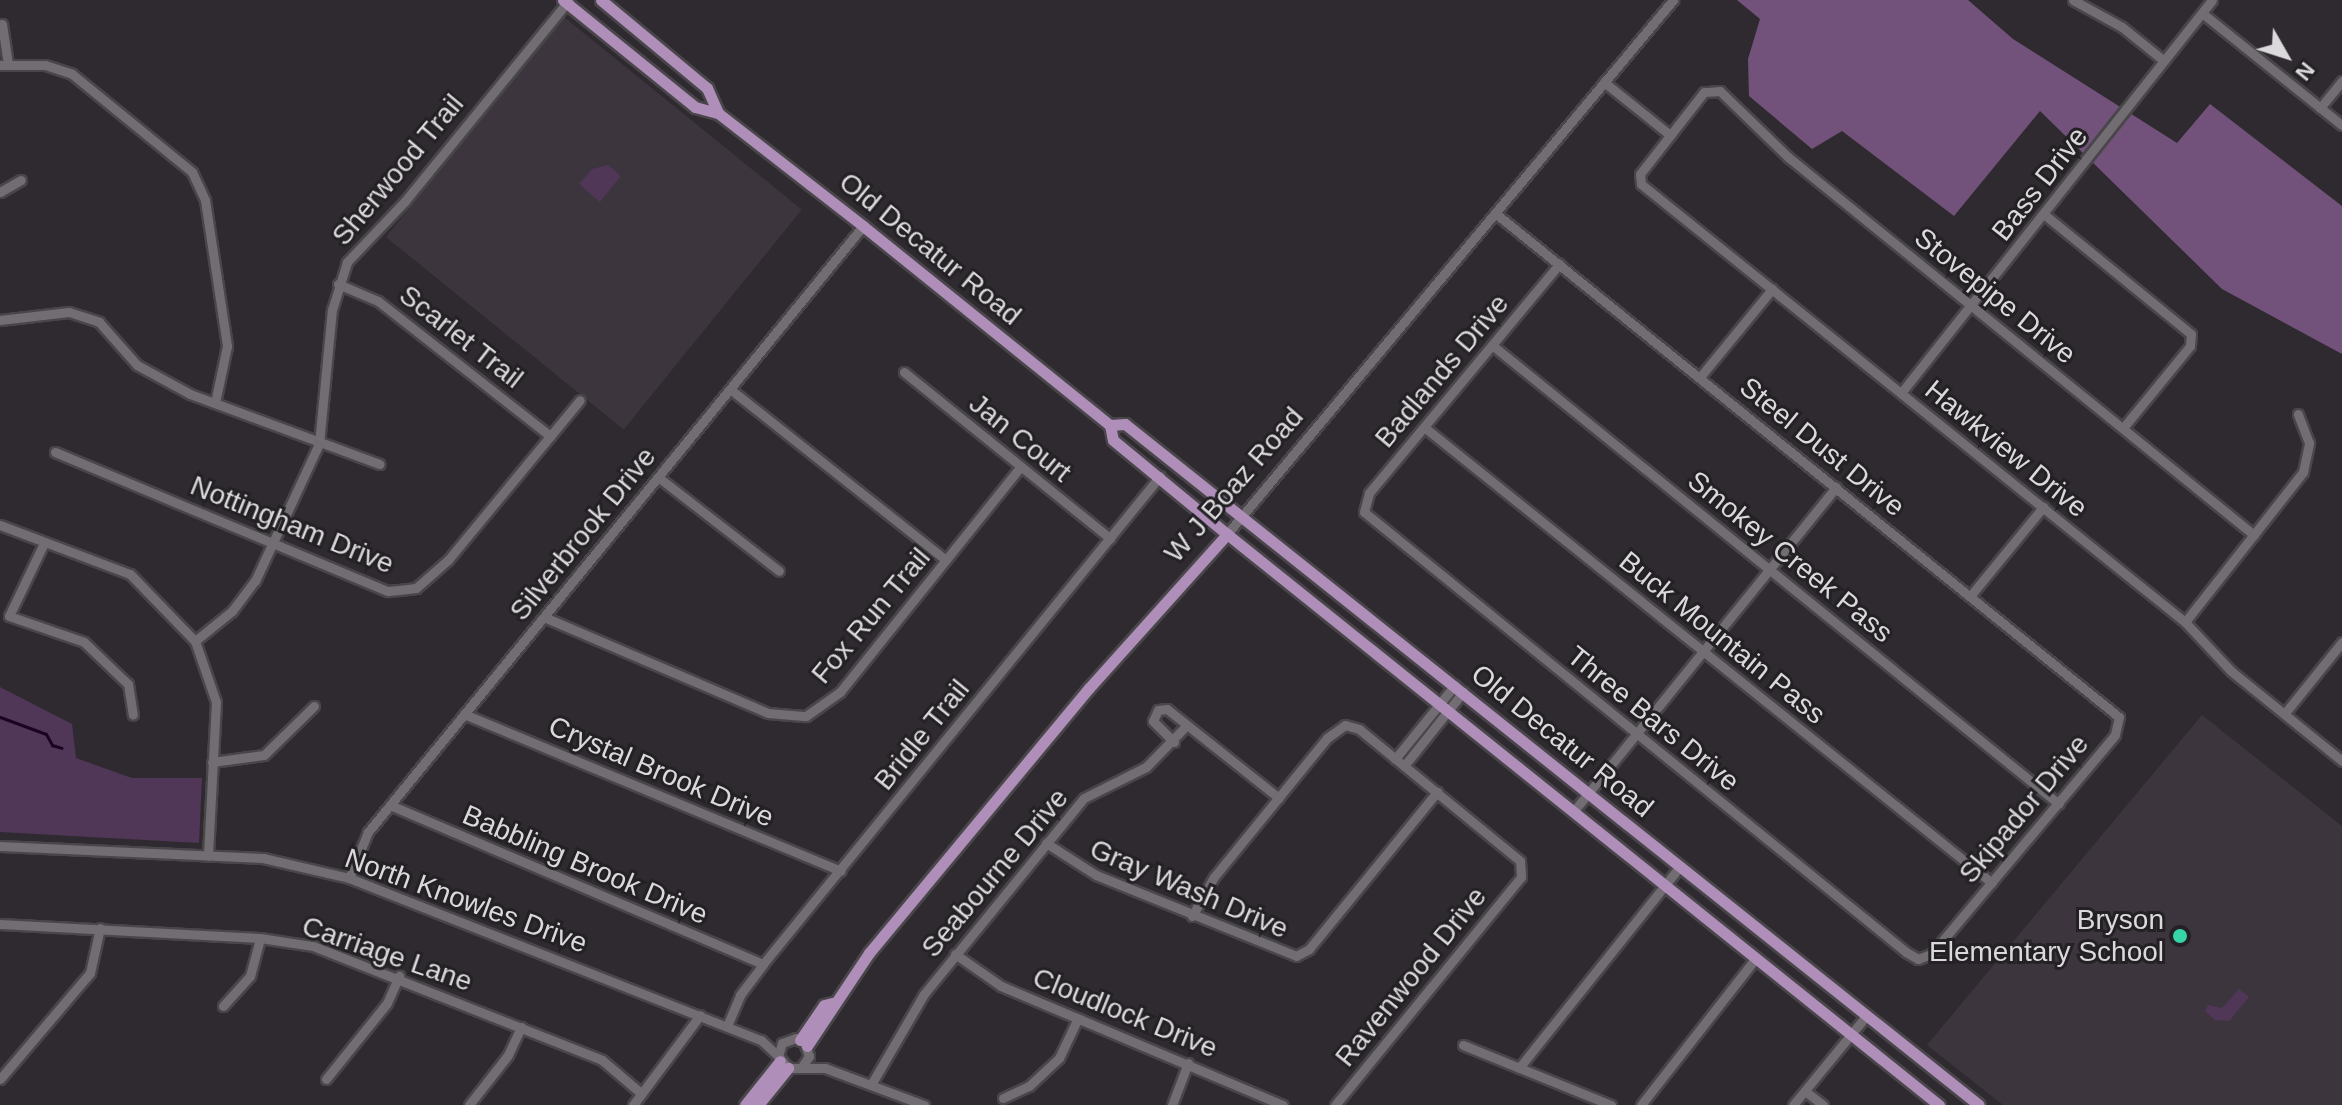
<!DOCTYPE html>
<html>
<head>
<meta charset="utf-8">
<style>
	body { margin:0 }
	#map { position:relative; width:2342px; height:1105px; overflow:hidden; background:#2e2a2f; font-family:Arial,sans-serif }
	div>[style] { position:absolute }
	.built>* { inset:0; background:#3c353e; transform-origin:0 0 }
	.green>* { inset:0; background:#503657 }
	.forest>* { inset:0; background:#72527b }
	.stream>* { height:3px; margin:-1.5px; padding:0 1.5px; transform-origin:1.5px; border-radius:1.5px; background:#1d0224 }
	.roads { filter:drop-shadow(2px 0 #49464a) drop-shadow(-2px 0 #49464a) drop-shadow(0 2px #49464a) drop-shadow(0 -2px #49464a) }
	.minor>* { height:9px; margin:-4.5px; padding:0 4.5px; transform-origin:4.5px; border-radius:4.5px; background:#716d72 }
	.major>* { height:11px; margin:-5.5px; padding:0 5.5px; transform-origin:5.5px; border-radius:5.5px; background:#b08eba }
	.dots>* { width:22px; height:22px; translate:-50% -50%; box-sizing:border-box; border:4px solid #242125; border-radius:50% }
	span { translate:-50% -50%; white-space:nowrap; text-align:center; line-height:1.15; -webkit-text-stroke:6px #242125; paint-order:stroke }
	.street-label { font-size:28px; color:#dbd9dc }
	.poi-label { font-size:28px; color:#dbd9dc }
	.right { translate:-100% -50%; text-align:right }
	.north { position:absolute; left:2246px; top:16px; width:80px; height:80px; -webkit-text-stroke:6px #242125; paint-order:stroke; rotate:129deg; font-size:22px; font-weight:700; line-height:32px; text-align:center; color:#dbd9dc }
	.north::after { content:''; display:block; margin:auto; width:28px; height:36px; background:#dbd9dc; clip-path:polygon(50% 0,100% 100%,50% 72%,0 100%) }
</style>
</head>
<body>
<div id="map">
	<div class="built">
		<div style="left:564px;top:17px;width:306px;height:283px;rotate:39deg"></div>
		<div style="clip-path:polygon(2202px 715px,2342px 826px,2342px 1105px,2003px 1105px,1927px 1045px)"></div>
	</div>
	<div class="green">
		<div style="clip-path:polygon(608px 165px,621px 176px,600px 202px,579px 184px,592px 169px)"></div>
		<div style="clip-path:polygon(0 687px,72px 724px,76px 758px,132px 778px,202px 778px,199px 843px,0 832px)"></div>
		<div style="clip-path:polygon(2239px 989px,2249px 997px,2229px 1021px,2215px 1020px,2205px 1011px,2208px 1005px,2222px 1008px)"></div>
	</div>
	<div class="forest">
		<div style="clip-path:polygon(1737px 0,1968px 0,2013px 39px,2177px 143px,2210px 104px,2342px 206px,2342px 354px,2222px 289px,2040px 111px,1954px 216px,1842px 131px,1812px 149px,1749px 96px,1748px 59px,1760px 19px)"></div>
	</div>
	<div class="stream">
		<div style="left:0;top:717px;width:49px;rotate:20.3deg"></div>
		<div style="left:46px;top:734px;width:13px;rotate:61deg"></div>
		<div style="left:52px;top:745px;width:10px;rotate:17deg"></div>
	</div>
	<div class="roads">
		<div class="minor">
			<div style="left:2073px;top:0;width:56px;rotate:28.9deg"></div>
			<div style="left:2122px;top:27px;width:53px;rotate:38.8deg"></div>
			<div style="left:2202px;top:13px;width:179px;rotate:38.7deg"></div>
			<div style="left:2px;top:24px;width:40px;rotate:81.5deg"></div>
			<div style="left:0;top:65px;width:45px"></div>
			<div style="left:45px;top:65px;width:28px;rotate:18deg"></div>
			<div style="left:72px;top:74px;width:155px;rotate:39.2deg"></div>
			<div style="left:192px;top:172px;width:31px;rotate:65deg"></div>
			<div style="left:205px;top:200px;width:148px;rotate:81.4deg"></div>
			<div style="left:227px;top:346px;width:58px;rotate:101.9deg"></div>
			<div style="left:1604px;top:82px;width:85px;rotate:38.8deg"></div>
			<div style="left:2320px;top:108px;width:35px;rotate:-51deg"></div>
			<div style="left:0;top:192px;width:24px;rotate:-30deg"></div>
			<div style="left:1495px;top:213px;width:802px;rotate:38.93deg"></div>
			<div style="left:2119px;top:717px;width:18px;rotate:103deg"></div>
			<div style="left:2115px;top:735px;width:286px;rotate:130deg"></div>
			<div style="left:1931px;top:954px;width:14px;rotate:159deg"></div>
			<div style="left:1918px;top:959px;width:14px;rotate:-150deg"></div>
			<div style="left:1906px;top:952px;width:698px;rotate:-140.93deg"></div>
			<div style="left:1364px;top:512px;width:20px;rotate:-75deg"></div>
			<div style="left:1369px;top:493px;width:298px;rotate:-50.3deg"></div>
			<div style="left:2045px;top:215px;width:188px;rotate:39.2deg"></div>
			<div style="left:2191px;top:334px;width:12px;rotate:95deg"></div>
			<div style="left:2190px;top:346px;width:106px;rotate:129.3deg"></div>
			<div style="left:338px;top:284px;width:43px;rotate:23deg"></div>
			<div style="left:378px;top:301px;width:219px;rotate:38.1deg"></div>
			<div style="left:0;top:320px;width:69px;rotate:-6.6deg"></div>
			<div style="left:69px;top:312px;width:32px;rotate:18deg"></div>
			<div style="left:99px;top:322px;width:57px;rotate:48.5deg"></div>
			<div style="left:137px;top:365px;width:60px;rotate:28.7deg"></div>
			<div style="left:190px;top:394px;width:202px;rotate:20.3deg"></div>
			<div style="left:1492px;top:345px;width:729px;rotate:38.99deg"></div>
			<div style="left:904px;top:372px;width:265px;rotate:38.9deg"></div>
			<div style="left:1700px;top:377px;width:114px;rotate:-50.7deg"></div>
			<div style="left:730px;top:389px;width:275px;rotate:38.4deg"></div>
			<div style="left:1901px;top:393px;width:501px;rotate:-51.64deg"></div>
			<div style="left:1424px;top:427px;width:728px;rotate:38.76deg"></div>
			<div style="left:55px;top:452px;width:361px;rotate:22.7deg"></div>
			<div style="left:388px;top:591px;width:11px;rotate:-5deg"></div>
			<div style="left:399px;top:590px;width:17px;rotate:-7deg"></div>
			<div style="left:416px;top:588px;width:43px;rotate:-41.2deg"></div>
			<div style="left:448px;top:560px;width:207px;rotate:-50.5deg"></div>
			<div style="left:658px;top:477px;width:153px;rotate:37.8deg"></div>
			<div style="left:0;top:525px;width:139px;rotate:20.7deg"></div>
			<div style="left:130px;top:574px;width:93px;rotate:45.9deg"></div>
			<div style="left:195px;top:641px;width:65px;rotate:71deg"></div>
			<div style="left:216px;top:702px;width:154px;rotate:93deg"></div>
			<div style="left:1227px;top:534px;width:696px;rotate:-50.13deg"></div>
			<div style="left:2254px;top:535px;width:600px;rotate:-140.95deg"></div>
			<div style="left:1788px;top:157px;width:95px;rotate:-135.9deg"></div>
			<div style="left:1720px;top:91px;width:16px;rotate:176deg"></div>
			<div style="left:1704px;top:92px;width:104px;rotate:128deg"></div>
			<div style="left:1640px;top:174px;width:10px;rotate:84deg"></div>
			<div style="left:1641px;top:184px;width:698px;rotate:38.84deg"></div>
			<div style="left:2185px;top:622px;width:67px;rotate:46.8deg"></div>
			<div style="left:2231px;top:671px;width:143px;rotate:39deg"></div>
			<div style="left:44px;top:543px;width:81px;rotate:115.6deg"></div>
			<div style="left:9px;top:616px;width:79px;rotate:19.1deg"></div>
			<div style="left:84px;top:642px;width:61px;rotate:43.7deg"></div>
			<div style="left:128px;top:684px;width:31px;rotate:81deg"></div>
			<div style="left:1971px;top:595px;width:114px;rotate:-50.7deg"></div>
			<div style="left:544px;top:617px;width:244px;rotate:23.2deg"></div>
			<div style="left:768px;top:713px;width:38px;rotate:5deg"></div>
			<div style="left:806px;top:716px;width:42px;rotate:-35.2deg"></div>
			<div style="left:840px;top:692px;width:288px;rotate:-51.3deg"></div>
			<div style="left:2185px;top:622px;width:191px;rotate:-51.8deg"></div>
			<div style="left:2303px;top:472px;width:30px;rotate:-78deg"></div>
			<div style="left:2309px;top:443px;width:31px;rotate:-111deg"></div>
			<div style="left:195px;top:641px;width:48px;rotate:-39deg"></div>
			<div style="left:232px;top:611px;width:38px;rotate:-53deg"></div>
			<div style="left:255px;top:581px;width:151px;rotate:-65deg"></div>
			<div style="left:319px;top:444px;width:135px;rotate:-84.5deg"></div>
			<div style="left:332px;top:310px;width:50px;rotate:-72.6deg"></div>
			<div style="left:347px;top:262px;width:84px;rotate:-46.4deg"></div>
			<div style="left:405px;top:201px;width:259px;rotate:-50.8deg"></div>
			<div style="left:2285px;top:713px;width:91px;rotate:-51.2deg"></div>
			<div style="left:464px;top:714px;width:408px;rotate:22.6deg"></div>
			<div style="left:1174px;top:742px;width:30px;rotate:-135deg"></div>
			<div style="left:1153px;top:721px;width:12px;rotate:-66deg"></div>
			<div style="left:1158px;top:710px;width:9px;rotate:-6deg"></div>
			<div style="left:1167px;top:709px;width:143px;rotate:38.5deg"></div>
			<div style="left:1395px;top:759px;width:95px;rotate:-51deg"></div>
			<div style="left:212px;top:762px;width:52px;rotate:-7.7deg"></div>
			<div style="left:264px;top:755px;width:70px;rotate:-44.4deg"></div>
			<div style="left:1404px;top:766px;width:95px;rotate:-51.4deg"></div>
			<div style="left:390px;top:805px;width:405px;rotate:23.1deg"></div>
			<div style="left:1573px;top:812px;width:418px;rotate:-51deg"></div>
			<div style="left:1046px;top:843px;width:59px;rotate:32.6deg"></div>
			<div style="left:1096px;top:875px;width:216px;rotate:22deg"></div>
			<div style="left:1296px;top:956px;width:15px;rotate:-28deg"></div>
			<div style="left:1309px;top:949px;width:203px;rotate:-50.8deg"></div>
			<div style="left:0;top:846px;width:263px;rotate:2.6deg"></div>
			<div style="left:263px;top:858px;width:88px;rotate:13.1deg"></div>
			<div style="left:349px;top:878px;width:443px;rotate:21.5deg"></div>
			<div style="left:761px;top:1040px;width:23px;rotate:43deg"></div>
			<div style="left:349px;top:878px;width:50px;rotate:-67.6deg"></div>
			<div style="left:368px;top:832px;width:782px;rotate:-50.76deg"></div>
			<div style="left:1192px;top:916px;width:45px;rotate:-60.6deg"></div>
			<div style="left:1214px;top:877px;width:179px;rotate:-50.9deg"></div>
			<div style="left:1327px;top:738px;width:22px;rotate:-36deg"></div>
			<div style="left:1345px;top:725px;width:15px;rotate:16deg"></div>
			<div style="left:1359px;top:729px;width:208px;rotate:39.3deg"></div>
			<div style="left:1520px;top:861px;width:16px;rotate:86deg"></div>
			<div style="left:1521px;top:877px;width:294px;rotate:129.2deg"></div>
			<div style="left:0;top:924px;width:260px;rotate:3.1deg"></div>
			<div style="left:260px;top:938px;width:54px;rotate:8.6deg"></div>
			<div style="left:313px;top:946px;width:311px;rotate:21.5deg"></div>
			<div style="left:602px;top:1060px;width:52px;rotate:40.4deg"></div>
			<div style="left:955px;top:954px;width:56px;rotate:34.8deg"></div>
			<div style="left:1001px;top:986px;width:306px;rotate:22.9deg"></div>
			<div style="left:223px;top:1006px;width:40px;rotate:-48deg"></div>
			<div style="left:250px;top:976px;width:39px;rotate:-75deg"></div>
			<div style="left:727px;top:1026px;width:34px;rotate:-67deg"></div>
			<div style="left:740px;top:995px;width:39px;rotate:-53deg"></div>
			<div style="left:763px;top:964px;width:629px;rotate:-50.87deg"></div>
			<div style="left:1463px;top:1045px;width:160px;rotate:22.1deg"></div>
			<div style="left:803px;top:1065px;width:11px;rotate:-56deg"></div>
			<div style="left:809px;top:1056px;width:15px;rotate:-110deg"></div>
			<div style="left:804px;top:1042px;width:9px;rotate:-153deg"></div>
			<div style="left:796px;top:1038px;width:15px;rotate:160deg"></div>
			<div style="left:782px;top:1043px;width:14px;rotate:107deg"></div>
			<div style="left:778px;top:1056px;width:16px;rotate:50deg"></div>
			<div style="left:788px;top:1068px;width:37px"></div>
			<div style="left:825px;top:1068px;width:106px;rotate:20.5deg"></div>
			<div style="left:1519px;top:1068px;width:258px;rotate:-51.4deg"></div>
			<div style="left:0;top:1079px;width:139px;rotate:-49.7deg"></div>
			<div style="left:90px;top:973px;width:46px;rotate:-77.5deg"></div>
			<div style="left:326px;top:1079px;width:97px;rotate:-51.2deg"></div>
			<div style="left:387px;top:1003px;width:30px;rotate:-66deg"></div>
			<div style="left:872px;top:1083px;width:103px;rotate:-59.7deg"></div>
			<div style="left:924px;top:994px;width:253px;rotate:-50.8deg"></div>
			<div style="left:1084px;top:798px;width:69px;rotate:-26.6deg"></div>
			<div style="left:1146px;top:767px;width:57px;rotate:-45.7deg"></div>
			<div style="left:1805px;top:1091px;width:23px;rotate:38deg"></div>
			<div style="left:1003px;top:1098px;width:29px;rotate:-25deg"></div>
			<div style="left:1029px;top:1086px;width:41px;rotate:-43deg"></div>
			<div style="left:1059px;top:1058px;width:44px;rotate:-64.6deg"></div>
			<div style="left:469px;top:1105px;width:63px;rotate:-52deg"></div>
			<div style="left:508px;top:1055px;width:31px;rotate:-65deg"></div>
			<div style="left:633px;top:1105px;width:112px;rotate:-53.3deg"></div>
			<div style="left:1172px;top:1105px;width:45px;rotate:-69.1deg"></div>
			<div style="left:1641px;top:1105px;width:187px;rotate:-52deg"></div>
			<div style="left:1793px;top:1105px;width:115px;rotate:-50.6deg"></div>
		</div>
		<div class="major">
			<div style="left:563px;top:0;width:170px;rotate:39deg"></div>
			<div style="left:695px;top:107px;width:24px;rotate:15deg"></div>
			<div style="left:718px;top:113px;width:184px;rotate:37.9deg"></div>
			<div style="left:863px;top:226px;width:317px;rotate:38.9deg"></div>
			<div style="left:1110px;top:425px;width:15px;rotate:79deg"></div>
			<div style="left:1113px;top:440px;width:148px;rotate:39.5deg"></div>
			<div style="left:1227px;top:534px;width:913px;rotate:38.73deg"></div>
			<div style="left:601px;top:0;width:138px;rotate:39.7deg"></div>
			<div style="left:707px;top:88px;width:27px;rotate:66deg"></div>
			<div style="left:1110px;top:425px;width:15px;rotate:-4deg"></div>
			<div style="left:1125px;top:424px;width:1092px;rotate:38.57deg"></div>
			<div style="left:800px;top:1040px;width:42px;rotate:-55.6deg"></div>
			<div style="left:824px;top:1005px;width:9px;rotate:-13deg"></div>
			<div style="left:807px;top:1046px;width:112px;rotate:-56.3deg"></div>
			<div style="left:869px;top:953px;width:344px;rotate:-50.3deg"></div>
			<div style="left:1089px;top:688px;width:207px;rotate:-48.1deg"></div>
			<div style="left:745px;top:1105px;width:56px;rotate:-51.5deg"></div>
			<div style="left:758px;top:1105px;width:48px;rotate:-51deg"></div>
		</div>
	</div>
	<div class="dots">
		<div style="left:2180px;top:936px;background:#36d4a7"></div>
	</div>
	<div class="street-label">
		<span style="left:398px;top:170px;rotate:-50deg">Sherwood Trail</span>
		<span style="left:2040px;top:184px;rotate:-52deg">Bass Drive</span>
		<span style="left:930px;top:249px;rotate:39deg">Old Decatur Road</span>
		<span style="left:1995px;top:296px;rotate:39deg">Stovepipe Drive</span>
		<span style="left:461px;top:337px;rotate:38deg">Scarlet Trail</span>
		<span style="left:1442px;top:371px;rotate:-50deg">Badlands Drive</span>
		<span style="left:1020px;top:438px;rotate:39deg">Jan Court</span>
		<span style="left:1822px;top:447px;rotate:39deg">Steel Dust Drive</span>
		<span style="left:2006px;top:449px;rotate:39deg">Hawkview Drive</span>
		<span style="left:1234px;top:485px;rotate:-49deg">W J Boaz Road</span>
		<span style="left:292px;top:525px;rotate:22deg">Nottingham Drive</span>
		<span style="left:583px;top:534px;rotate:-51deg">Silverbrook Drive</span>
		<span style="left:1790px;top:557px;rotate:39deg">Smokey Creek Pass</span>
		<span style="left:871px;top:616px;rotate:-50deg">Fox Run Trail</span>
		<span style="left:1722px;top:638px;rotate:39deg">Buck Mountain Pass</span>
		<span style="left:1653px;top:719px;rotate:39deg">Three Bars Drive</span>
		<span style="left:922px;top:735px;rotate:-51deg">Bridle Trail</span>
		<span style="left:1562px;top:741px;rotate:39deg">Old Decatur Road</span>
		<span style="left:661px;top:772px;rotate:23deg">Crystal Brook Drive</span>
		<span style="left:2024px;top:809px;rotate:-50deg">Skipador Drive</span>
		<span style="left:585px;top:865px;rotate:23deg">Babbling Brook Drive</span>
		<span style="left:995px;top:873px;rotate:-50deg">Seabourne Drive</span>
		<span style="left:1189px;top:889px;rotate:23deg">Gray Wash Drive</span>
		<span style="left:466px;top:901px;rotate:20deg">North Knowles Drive</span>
		<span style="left:387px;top:954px;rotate:19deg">Carriage Lane</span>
		<span style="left:1411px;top:977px;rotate:-51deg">Ravenwood Drive</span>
		<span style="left:1125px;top:1013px;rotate:22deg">Cloudlock Drive</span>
	</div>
	<div class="poi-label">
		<span class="right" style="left:2164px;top:936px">Bryson<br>Elementary School</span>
	</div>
	<div class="north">N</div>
</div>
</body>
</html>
